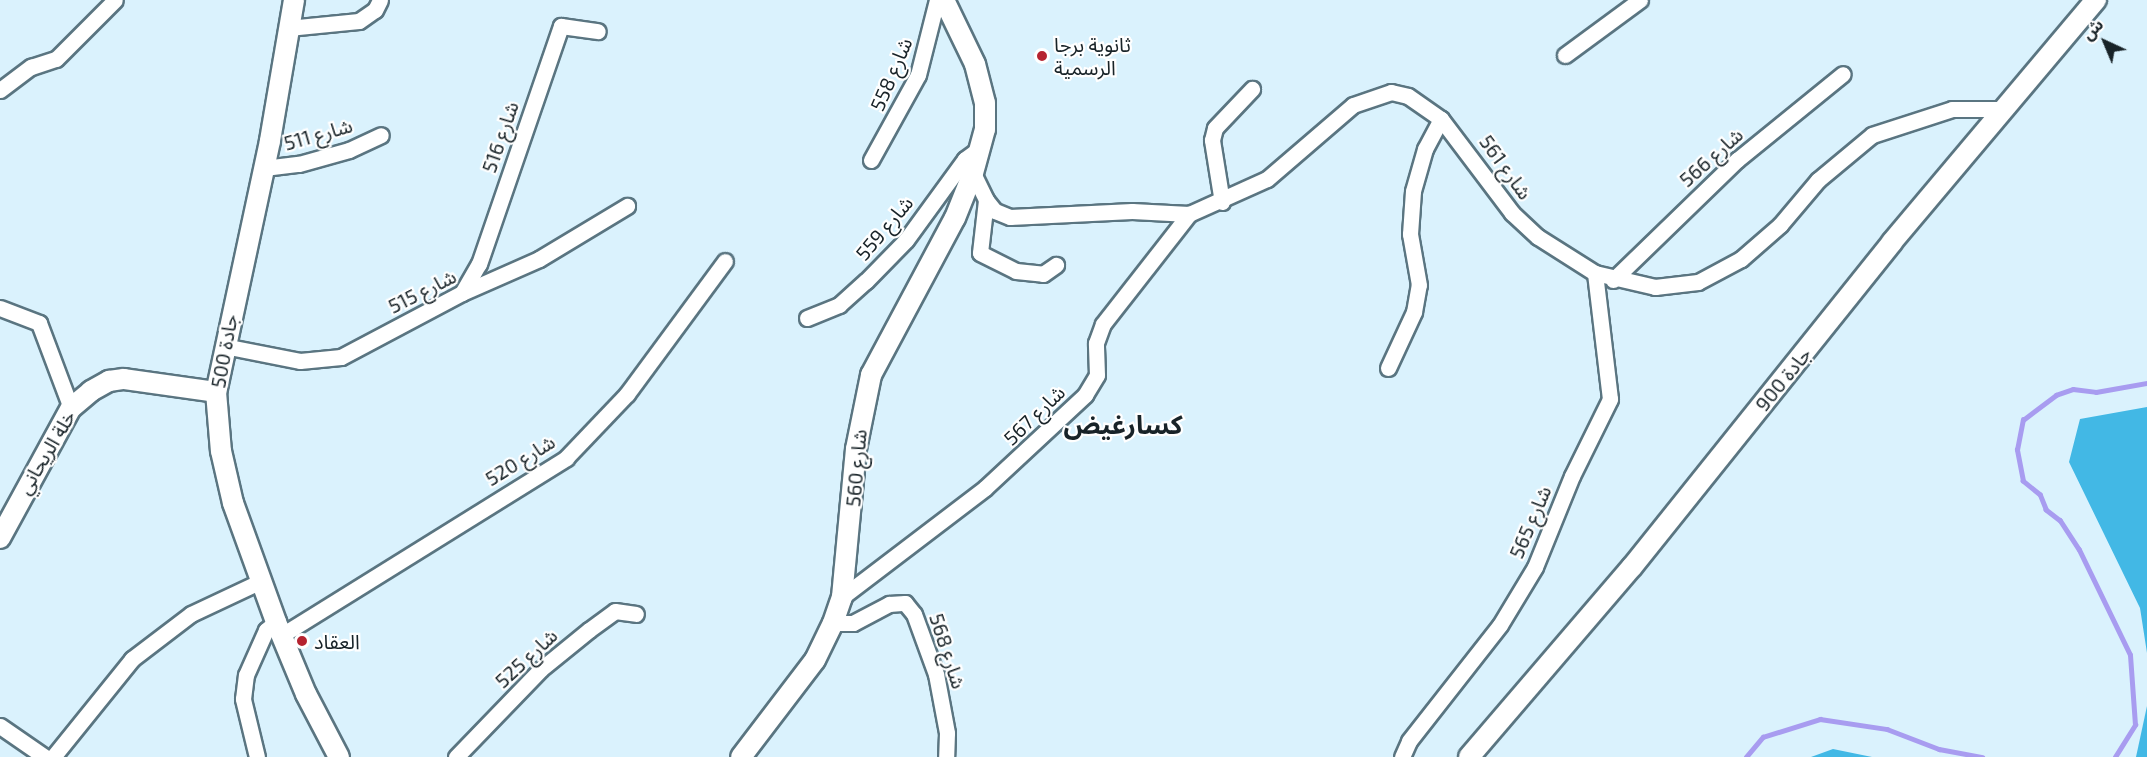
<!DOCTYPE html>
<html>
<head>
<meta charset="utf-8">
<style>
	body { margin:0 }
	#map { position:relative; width:2147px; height:757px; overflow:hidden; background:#daf2fd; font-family:"Exo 2","Noto Sans Arabic",sans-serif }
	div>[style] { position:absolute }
	.forest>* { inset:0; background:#42b8e5 }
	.stream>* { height:4.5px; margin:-2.25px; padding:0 2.25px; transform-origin:2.25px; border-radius:2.25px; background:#a89cf0 }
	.roads { filter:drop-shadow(2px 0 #5a7581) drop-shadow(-2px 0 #5a7581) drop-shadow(0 2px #5a7581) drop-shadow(0 -2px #5a7581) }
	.minor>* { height:15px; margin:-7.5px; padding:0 7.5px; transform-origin:7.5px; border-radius:7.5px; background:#fff }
	.major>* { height:20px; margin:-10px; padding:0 10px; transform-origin:10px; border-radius:10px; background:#fff }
	.dots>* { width:16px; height:16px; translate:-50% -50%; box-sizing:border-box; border:3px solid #fff; border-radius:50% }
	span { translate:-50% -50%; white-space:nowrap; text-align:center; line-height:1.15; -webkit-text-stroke:4.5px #fff; paint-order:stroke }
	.poi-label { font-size:20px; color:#182328 }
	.left { translate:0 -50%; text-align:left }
	.street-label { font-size:20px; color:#182328 }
	.district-label { font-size:26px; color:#182328; font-weight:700 }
	.north { position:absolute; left:2075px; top:12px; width:60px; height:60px; -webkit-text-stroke:4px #fff; paint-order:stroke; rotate:316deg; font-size:16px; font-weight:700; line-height:24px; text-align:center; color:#182328 }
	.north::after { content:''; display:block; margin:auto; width:21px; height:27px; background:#182328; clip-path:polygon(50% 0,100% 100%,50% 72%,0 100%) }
</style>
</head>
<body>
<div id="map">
	<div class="forest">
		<div style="clip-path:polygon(2147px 407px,2147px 653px,2140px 608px,2069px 462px,2080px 419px)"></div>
		<div style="clip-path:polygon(2147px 706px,2147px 757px,2136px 757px)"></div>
		<div style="clip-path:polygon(1833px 749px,1872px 757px,1811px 757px)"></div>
	</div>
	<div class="stream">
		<div style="left:1746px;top:757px;width:26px;rotate:-50deg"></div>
		<div style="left:1763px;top:737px;width:60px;rotate:-17.5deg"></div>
		<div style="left:1820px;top:719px;width:68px;rotate:8.5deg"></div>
		<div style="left:1887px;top:729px;width:56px;rotate:21deg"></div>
		<div style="left:1939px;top:749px;width:44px;rotate:10.5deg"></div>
		<div style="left:2115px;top:757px;width:38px;rotate:-58deg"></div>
		<div style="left:2135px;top:725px;width:70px;rotate:-94.1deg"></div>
		<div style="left:2130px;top:655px;width:117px;rotate:-115.9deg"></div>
		<div style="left:2079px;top:550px;width:35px;rotate:-123deg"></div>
		<div style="left:2060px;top:521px;width:18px;rotate:-142deg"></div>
		<div style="left:2046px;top:510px;width:16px;rotate:-112deg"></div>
		<div style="left:2040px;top:495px;width:22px;rotate:-141deg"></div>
		<div style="left:2023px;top:481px;width:32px;rotate:-101deg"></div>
		<div style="left:2017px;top:450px;width:31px;rotate:-79deg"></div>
		<div style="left:2023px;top:420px;width:41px;rotate:-37.1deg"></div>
		<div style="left:2056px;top:395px;width:18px;rotate:-19deg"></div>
		<div style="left:2073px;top:389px;width:23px;rotate:7deg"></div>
		<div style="left:2096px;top:392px;width:52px;rotate:-10deg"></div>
	</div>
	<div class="roads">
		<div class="minor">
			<div style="left:288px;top:28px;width:71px;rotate:-5.6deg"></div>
			<div style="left:359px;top:21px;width:19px;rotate:-35deg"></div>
			<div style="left:375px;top:10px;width:11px;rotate:-63deg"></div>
			<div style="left:1565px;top:55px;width:93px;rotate:-36.3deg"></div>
			<div style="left:0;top:90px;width:39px;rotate:-37deg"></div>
			<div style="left:31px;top:67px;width:26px;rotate:-18deg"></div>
			<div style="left:56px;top:59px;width:83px;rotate:-45deg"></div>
			<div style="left:871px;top:160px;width:97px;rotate:-61.1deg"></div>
			<div style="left:918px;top:75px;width:77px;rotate:-75.8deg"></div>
			<div style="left:264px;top:168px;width:35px;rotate:-7deg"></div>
			<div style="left:299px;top:164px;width:52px;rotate:-15.6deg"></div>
			<div style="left:349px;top:150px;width:35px;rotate:-25deg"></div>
			<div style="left:973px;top:173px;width:30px;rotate:64deg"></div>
			<div style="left:986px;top:200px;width:14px;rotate:51deg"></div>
			<div style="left:995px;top:211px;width:16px;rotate:22deg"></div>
			<div style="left:1010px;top:217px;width:122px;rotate:-2.8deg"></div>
			<div style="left:1132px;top:211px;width:57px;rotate:3deg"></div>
			<div style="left:1189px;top:214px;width:85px;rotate:-24.2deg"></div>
			<div style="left:1267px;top:179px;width:113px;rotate:-40.7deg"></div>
			<div style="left:1353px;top:105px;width:40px;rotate:-18.9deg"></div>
			<div style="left:1391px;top:92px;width:17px;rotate:13deg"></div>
			<div style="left:1408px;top:96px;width:40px;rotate:34.9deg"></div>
			<div style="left:1441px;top:119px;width:118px;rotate:52.9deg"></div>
			<div style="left:1512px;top:213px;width:35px;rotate:43deg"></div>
			<div style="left:1538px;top:237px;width:67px;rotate:32.3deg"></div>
			<div style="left:1595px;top:273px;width:62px;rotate:13.1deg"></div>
			<div style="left:1655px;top:287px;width:43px;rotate:-6.6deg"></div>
			<div style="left:1698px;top:282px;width:49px;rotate:-28.1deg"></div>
			<div style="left:1741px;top:259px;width:52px;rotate:-41.1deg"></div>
			<div style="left:1780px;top:225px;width:59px;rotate:-49.8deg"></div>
			<div style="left:1818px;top:180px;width:70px;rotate:-39.8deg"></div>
			<div style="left:1872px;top:135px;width:84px;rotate:-18deg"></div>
			<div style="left:1952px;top:109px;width:52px"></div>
			<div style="left:986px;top:200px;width:53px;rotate:96.5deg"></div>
			<div style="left:980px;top:253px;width:40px;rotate:26.6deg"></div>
			<div style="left:1016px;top:271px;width:27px;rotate:6deg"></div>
			<div style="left:1043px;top:274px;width:16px;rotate:-35deg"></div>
			<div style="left:1222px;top:202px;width:63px;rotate:-99.2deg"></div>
			<div style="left:1212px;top:140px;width:12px;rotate:-76deg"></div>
			<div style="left:1215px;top:128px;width:54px;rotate:-46.5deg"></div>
			<div style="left:1613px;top:280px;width:173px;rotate:-44.1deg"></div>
			<div style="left:1737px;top:160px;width:136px;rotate:-39.1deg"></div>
			<div style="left:462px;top:293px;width:34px;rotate:-60deg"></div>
			<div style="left:479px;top:264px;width:252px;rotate:-71deg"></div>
			<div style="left:561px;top:26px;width:37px;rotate:8deg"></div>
			<div style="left:0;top:308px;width:42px;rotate:21deg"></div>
			<div style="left:39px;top:323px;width:91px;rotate:69.4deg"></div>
			<div style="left:807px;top:318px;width:35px;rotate:-22deg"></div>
			<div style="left:839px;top:305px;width:36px;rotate:-42deg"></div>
			<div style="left:866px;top:281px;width:57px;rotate:-45.7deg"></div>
			<div style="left:906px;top:240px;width:100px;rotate:-53.9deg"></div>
			<div style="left:965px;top:159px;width:17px;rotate:-36deg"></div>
			<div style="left:224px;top:346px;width:77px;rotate:11.2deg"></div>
			<div style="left:300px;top:361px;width:41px;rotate:-5.6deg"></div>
			<div style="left:341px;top:357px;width:137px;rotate:-27.9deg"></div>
			<div style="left:462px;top:293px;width:84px;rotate:-23.8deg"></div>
			<div style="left:539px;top:259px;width:103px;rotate:-31.1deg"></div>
			<div style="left:1388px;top:368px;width:62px;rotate:-65.1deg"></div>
			<div style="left:1414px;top:312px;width:27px;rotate:-80deg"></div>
			<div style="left:1419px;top:285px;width:52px;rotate:-100deg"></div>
			<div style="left:1410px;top:234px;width:43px;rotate:-86deg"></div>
			<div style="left:1413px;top:191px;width:44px;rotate:-74.1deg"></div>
			<div style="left:1425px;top:149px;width:34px;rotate:-62deg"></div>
			<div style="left:842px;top:597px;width:180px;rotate:-37.3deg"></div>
			<div style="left:985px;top:488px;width:137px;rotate:-42.9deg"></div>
			<div style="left:1085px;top:395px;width:23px;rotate:-59deg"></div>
			<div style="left:1097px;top:375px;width:32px;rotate:-92deg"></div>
			<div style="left:1096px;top:343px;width:20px;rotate:-70deg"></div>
			<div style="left:1103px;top:324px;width:140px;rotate:-52deg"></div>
			<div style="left:833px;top:623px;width:20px"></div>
			<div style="left:853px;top:623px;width:41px;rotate:-27.8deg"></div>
			<div style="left:889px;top:604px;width:16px;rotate:-4deg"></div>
			<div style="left:905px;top:603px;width:14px;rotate:51deg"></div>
			<div style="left:914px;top:614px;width:64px;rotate:69.9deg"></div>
			<div style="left:936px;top:674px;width:60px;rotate:79.4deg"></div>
			<div style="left:947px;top:733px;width:24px;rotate:92deg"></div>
			<div style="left:282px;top:635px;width:335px;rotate:-31.9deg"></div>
			<div style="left:566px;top:458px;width:88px;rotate:-46.4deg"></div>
			<div style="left:627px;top:394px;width:165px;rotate:-53.6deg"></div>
			<div style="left:0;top:726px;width:55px;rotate:34.6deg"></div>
			<div style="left:53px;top:757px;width:126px;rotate:-51.1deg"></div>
			<div style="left:132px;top:659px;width:74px;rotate:-37.3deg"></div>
			<div style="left:191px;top:614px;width:77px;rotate:-25.2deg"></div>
			<div style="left:257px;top:757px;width:60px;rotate:-103.6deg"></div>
			<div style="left:243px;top:699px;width:24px;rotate:-83deg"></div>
			<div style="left:246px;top:675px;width:49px;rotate:-66deg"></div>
			<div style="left:266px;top:630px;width:13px;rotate:-39deg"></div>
			<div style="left:456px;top:757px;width:122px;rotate:-46deg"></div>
			<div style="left:541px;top:669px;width:62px;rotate:-39.1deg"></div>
			<div style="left:589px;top:630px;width:32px;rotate:-36deg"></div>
			<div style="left:615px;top:611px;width:21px;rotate:8deg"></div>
			<div style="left:1402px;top:757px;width:17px;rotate:-66deg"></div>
			<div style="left:1409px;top:741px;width:147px;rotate:-51.9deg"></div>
			<div style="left:1500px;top:625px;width:68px;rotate:-58.9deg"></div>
			<div style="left:1535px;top:567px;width:98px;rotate:-67.9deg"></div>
			<div style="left:1572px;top:476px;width:86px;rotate:-63.7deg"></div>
			<div style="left:1610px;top:399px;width:127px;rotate:-96.8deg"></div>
		</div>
		<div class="major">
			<div style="left:294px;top:0;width:143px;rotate:99.7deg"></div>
			<div style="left:270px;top:141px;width:257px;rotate:102.1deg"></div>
			<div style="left:216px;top:392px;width:59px;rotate:85.2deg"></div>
			<div style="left:221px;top:451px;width:53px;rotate:77deg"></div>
			<div style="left:233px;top:503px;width:127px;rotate:70.1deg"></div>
			<div style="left:276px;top:622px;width:78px;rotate:67.4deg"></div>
			<div style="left:306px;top:694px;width:71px;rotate:62.4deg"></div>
			<div style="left:0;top:538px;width:148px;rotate:-61.4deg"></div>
			<div style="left:71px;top:408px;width:26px;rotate:-40deg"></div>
			<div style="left:91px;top:391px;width:21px;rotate:-29deg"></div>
			<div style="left:109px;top:381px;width:15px;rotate:-8deg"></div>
			<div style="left:124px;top:379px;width:93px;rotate:8deg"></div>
			<div style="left:741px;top:757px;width:122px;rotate:-52.7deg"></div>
			<div style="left:815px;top:660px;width:41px;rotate:-64.1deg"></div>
			<div style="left:833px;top:623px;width:28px;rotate:-71deg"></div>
			<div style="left:842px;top:597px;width:149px;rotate:-84.6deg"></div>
			<div style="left:856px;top:449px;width:76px;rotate:-78.5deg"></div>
			<div style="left:871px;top:375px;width:178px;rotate:-61.9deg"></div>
			<div style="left:955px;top:218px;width:48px;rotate:-68.2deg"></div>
			<div style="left:973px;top:173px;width:46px;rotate:-74.7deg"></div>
			<div style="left:985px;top:129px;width:26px;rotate:-90deg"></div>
			<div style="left:985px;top:103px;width:40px;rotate:-104.4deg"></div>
			<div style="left:975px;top:64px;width:71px;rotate:-115.8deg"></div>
			<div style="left:1469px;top:757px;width:250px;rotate:-49.4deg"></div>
			<div style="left:1632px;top:567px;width:416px;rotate:-51.3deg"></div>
			<div style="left:1892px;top:242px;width:317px;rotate:-49.9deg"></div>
		</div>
	</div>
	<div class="dots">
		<div style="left:1042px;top:56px;background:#b52330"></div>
		<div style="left:302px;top:641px;background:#b52330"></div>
	</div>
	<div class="poi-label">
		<span class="left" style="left:1054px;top:56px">ثانوية برجا<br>الرسمية</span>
		<span class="left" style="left:314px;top:641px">العقاد</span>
	</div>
	<div class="street-label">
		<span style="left:891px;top:74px;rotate:-67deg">شارع 558</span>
		<span style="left:318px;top:134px;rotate:-16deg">شارع 511</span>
		<span style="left:500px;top:137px;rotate:-71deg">شارع 516</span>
		<span style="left:1711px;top:157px;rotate:-42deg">شارع 566</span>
		<span style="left:1506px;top:167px;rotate:54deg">شارع 561</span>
		<span style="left:884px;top:228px;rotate:-50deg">شارع 559</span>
		<span style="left:422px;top:291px;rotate:-27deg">شارع 515</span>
		<span style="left:224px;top:351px;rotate:-80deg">جادة 500</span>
		<span style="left:1783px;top:379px;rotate:-51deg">جادة 900</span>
		<span style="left:1034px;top:415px;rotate:-44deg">شارع 567</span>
		<span style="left:46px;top:452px;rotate:-59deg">خلة الريحاني</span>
		<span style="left:520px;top:460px;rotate:-32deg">شارع 520</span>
		<span style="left:856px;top:468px;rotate:-85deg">شارع 560</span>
		<span style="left:1530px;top:522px;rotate:-67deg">شارع 565</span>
		<span style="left:948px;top:651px;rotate:72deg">شارع 568</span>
		<span style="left:526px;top:658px;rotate:-43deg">شارع 525</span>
	</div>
	<div class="district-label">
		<span style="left:1123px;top:424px">كسارغيض</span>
	</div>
	<div class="north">ش</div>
</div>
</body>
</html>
